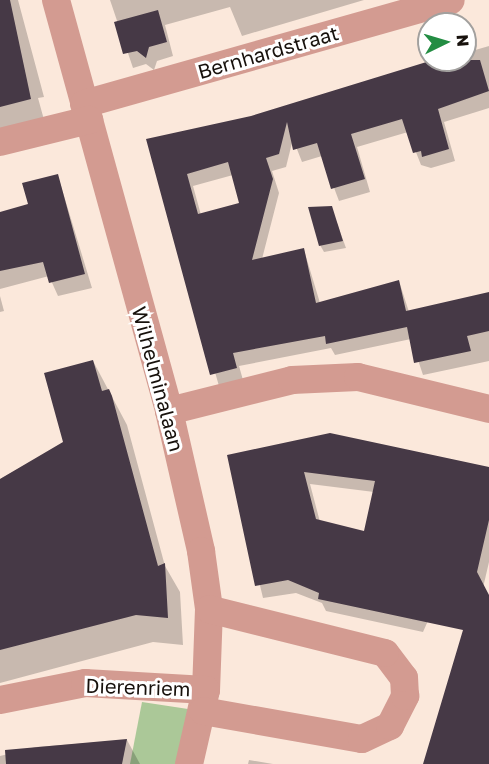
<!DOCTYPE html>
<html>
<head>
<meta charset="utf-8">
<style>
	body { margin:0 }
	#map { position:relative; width:489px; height:764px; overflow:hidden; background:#fbe8db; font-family:"Golos Text",sans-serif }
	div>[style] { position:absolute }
	.green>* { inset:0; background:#abc898 }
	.shadow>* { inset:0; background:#0003 }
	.building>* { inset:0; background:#463946 }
	.minor>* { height:28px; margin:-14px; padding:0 14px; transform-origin:14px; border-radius:14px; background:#d39b91 }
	span { translate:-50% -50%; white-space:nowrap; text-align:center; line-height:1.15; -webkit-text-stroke:6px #fff; paint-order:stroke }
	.street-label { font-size:20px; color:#17110c }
	.north { position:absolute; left:417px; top:12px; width:60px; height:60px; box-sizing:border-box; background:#fff; border:2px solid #a2a09e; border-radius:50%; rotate:85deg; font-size:16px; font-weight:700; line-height:24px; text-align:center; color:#17110c }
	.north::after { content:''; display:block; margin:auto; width:21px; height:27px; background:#238d43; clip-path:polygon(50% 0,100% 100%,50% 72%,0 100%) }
</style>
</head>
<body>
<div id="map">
	<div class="green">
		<div style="clip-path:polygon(142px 702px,188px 709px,176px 764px,130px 764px)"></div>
	</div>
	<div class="shadow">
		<div style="clip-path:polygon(0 0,18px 0,44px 97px,38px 98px,46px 127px,0 139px)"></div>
		<div style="clip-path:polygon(110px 0,364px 0,242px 36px,230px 7px,165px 25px,173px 56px,157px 61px,154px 70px,146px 64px,133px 68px)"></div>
		<div style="clip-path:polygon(evenodd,489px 46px,489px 108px,444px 122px,455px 161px,431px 168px,421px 165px,408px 132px,357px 147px,370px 192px,339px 201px,322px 156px,302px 162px,293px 139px,286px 167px,272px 171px,279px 193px,262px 259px,304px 250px,320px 303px,399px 281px,409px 312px,489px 297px,489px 361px,423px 375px,411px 339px,335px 355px,331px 348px,239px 366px,243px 380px,219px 386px,148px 140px,252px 118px,441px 60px,465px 60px,465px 53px,489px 46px,233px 175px,241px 204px,201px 215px,193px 186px,233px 175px)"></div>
		<div style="clip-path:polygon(58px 176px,92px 288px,58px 296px,49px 276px,0 289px,0 214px,30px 205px)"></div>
		<div style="clip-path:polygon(331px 207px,346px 248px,324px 252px,320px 245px)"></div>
		<div style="clip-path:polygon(0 296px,4px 311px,0 312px)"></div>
		<div style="clip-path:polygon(93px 361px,127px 425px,165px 566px,180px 592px,183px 645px,153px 642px,0 683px,0 479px,64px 443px)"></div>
		<div style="clip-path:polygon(evenodd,229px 456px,489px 469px,489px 562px,479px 605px,489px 598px,489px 627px,435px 605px,423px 632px,326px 611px,322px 603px,296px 593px,263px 598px,229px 456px,310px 484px,374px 492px,365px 533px,320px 522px,310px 484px)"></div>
		<div style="clip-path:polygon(127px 740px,140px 764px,0 764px,0 756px,36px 747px)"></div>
		<div style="clip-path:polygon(249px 760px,273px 764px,248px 764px)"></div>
	</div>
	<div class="building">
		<div style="clip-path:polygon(0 0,10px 0,31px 99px,0 107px)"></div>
		<div style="clip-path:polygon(158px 10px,167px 42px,149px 47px,146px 58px,137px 51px,123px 54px,114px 22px)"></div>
		<div style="clip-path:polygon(evenodd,433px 60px,480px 60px,489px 91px,438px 109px,449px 149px,422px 157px,421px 151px,413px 153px,402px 119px,351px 134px,365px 179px,331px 189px,317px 143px,293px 150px,287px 122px,279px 154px,266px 158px,273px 179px,252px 260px,304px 248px,316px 303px,399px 280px,406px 311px,489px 292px,489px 331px,467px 336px,471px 351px,414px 363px,407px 327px,326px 344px,325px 336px,233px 353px,237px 368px,210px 375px,146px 139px,251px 116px,433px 60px,228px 162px,239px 203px,198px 214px,187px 174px,228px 162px)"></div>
		<div style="clip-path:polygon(58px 174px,85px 274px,49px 283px,43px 262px,0 271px,0 212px,28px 204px,22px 183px)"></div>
		<div style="clip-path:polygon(332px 206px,343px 241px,319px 246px,308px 207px)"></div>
		<div style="clip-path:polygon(93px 360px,102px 391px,109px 389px,112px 396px,158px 566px,165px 563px,168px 618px,136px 615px,0 650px,0 479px,63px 442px,44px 373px)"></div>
		<div style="clip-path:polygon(evenodd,330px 433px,489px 467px,489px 520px,477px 572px,489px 595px,489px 764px,423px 764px,463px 630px,318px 599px,319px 593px,288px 580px,255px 586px,227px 455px,330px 433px,304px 472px,375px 481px,364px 531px,316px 519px,304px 472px)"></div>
		<div style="clip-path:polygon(127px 739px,122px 764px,6px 764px,5px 750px)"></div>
	</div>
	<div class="minor">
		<div style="left:56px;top:0;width:426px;rotate:74.6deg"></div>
		<div style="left:169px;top:411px;width:144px;rotate:77.1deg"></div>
		<div style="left:201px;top:551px;width:59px;rotate:82.1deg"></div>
		<div style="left:209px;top:609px;width:81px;rotate:92.1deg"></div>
		<div style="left:206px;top:690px;width:76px;rotate:102.9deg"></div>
		<div style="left:84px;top:104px;width:381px;rotate:-15.8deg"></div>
		<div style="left:0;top:142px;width:92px;rotate:-13.9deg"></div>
		<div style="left:169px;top:411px;width:127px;rotate:-14.1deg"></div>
		<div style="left:292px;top:380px;width:66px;rotate:-2.6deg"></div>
		<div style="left:358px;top:377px;width:135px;rotate:13.7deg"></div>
		<div style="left:0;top:700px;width:87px;rotate:-11.3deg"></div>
		<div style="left:85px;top:683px;width:121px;rotate:3.3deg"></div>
		<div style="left:203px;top:711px;width:161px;rotate:10deg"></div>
		<div style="left:362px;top:739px;width:31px;rotate:-25deg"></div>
		<div style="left:390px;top:726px;width:34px;rotate:-63deg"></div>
		<div style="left:405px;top:696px;width:18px;rotate:-93deg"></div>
		<div style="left:404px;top:678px;width:31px;rotate:-127deg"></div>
		<div style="left:385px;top:653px;width:181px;rotate:-166deg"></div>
	</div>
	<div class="street-label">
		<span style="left:268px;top:52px;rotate:-16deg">Bernhardstraat</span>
		<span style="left:158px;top:379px;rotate:75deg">Wilhelminalaan</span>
		<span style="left:138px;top:687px;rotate:2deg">Dierenriem</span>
	</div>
	<div class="north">N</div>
</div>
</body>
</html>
